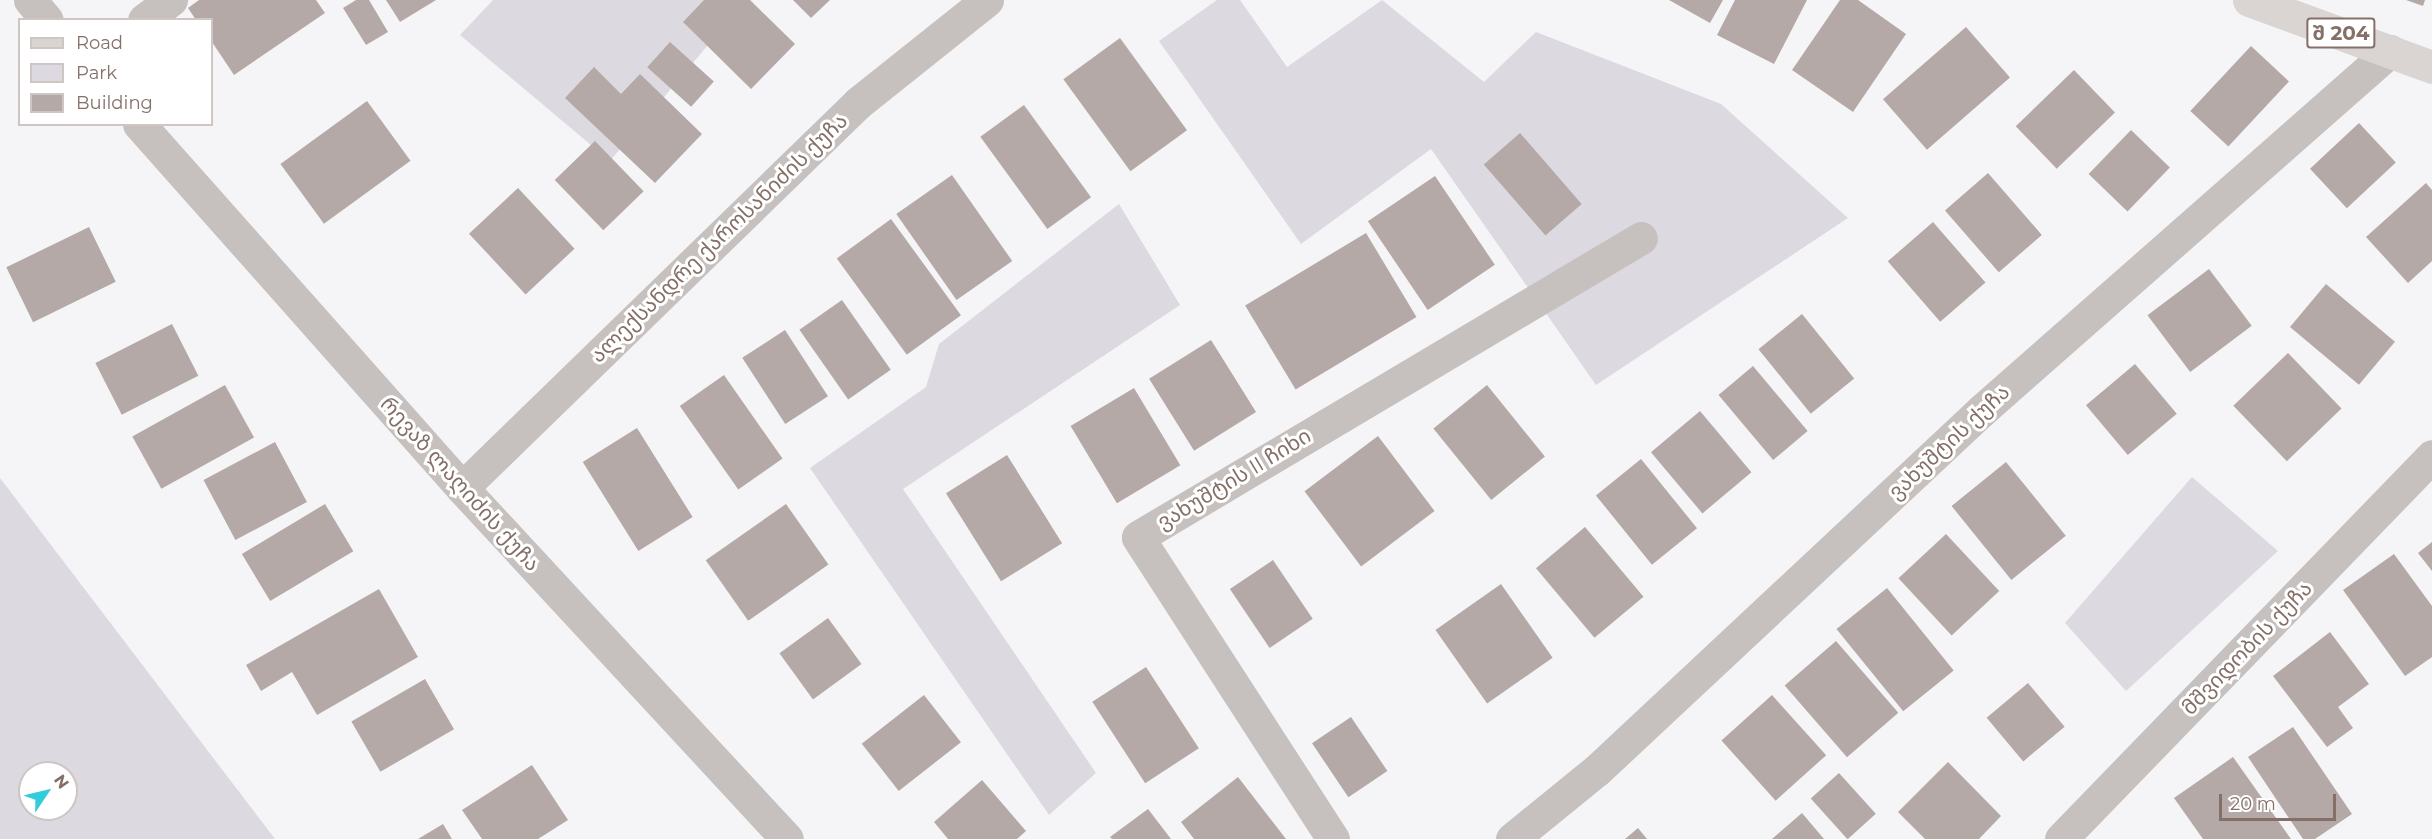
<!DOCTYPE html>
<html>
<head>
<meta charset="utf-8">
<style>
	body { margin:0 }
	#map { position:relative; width:2432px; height:839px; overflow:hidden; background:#f5f5f7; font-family:Montserrat,"Noto Sans Georgian",sans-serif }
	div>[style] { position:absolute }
	.green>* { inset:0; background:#dcd9e1 }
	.building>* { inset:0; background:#b4a9a6; transform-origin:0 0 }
	.street>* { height:33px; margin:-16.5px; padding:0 16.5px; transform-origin:16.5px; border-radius:16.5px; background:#c6c1be }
	.primary>* { height:33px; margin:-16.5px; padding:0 16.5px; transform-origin:16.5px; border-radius:16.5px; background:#dad5d2 }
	span { translate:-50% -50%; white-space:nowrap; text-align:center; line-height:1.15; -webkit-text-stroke:6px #fff; paint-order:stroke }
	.shield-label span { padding:2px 4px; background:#fff; border:2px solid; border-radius:4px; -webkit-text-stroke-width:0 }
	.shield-label { font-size:20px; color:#847068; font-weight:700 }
	.street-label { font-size:21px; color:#847068 }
	.legend { position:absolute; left:18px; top:18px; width:195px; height:108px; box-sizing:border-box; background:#fff; border:2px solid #cec6c3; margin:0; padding:8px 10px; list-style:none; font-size:18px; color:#847068 }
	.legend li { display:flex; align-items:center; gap:12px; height:30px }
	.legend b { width:30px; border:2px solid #cec6c3 }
	.north { position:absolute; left:18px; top:761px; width:60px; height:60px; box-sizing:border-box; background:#fff; border:2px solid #cec6c3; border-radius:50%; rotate:55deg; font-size:16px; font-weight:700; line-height:24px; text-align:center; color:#847068 }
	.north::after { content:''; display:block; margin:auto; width:21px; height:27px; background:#32ccdb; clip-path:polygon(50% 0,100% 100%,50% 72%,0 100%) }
	.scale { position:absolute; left:2219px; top:794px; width:117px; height:27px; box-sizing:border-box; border:3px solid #847068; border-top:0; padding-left:8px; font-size:18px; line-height:21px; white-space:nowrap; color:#847068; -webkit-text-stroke:4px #fff; paint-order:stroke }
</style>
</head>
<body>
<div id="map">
	<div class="green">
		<div style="clip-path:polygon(493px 0,746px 0,610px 161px,460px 35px)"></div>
		<div style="clip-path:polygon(1217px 0,1240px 0,1287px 67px,1382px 0,1484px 82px,1536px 32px,1721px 104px,1848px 218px,1596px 385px,1431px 149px,1301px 244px,1159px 41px)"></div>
		<div style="clip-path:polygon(1119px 204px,1180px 305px,903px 489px,1096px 773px,1049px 815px,810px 468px,926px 387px,939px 344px)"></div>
		<div style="clip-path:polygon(2192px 477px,2278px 551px,2126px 691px,2065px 623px)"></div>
		<div style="clip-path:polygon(evenodd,0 478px,275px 839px,0 839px,0 478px,30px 773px,66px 773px,66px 809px,30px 809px,30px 773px)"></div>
	</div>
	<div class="building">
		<div style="clip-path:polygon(199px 0,316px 0,325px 13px,234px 75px,212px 42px,212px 20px,196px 20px,188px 8px)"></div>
		<div style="clip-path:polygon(356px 0,369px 0,388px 32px,366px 45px,343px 8px)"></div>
		<div style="clip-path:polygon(386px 0,436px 0,400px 22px)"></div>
		<div style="clip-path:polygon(704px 0,750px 0,795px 44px,751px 89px,683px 22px)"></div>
		<div style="clip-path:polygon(793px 0,830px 0,811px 18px)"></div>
		<div style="clip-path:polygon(1669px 0,1723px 0,1710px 23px)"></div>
		<div style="clip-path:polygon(1735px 0,1807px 0,1774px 64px,1717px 35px)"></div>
		<div style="clip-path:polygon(1840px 0,1858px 0,1906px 34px,1853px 112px,1792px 70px)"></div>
		<div style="clip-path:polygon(2406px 0,2425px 0,2423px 6px)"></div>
		<div style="left:1966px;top:27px;width:67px;height:110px;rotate:49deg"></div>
		<div style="left:1120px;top:38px;width:114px;height:70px;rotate:54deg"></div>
		<div style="left:670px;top:42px;width:59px;height:34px;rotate:42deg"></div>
		<div style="left:2251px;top:46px;width:52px;height:89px;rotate:43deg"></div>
		<div style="clip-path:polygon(594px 67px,621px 94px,640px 74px,702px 134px,655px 183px,565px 98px)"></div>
		<div style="left:2074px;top:70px;width:59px;height:81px;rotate:46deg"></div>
		<div style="left:367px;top:101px;width:74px;height:107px;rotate:54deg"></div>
		<div style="left:1024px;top:105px;width:114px;height:54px;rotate:54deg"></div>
		<div style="left:2359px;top:123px;width:54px;height:67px;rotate:47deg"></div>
		<div style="left:2131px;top:130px;width:54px;height:61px;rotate:44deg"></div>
		<div style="left:1520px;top:133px;width:94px;height:48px;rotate:49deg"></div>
		<div style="left:595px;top:141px;width:70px;height:56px;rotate:46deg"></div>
		<div style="left:1988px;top:173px;width:82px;height:57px;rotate:49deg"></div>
		<div style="left:952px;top:175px;width:105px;height:68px;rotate:55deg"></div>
		<div style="left:1435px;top:176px;width:107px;height:81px;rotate:56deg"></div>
		<div style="clip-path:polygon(2426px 183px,2432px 190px,2432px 261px,2408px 283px,2366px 237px)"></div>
		<div style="left:518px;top:188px;width:83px;height:67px;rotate:47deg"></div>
		<div style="left:891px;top:219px;width:119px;height:67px;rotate:54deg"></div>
		<div style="left:1933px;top:222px;width:80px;height:60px;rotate:49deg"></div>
		<div style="left:89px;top:227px;width:61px;height:92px;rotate:64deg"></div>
		<div style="left:1366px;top:233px;width:98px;height:141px;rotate:59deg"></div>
		<div style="left:2209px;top:269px;width:71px;height:77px;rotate:53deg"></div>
		<div style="left:2326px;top:284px;width:90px;height:56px;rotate:40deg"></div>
		<div style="left:842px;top:300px;width:85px;height:52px;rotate:55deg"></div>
		<div style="left:1802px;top:314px;width:83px;height:56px;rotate:51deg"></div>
		<div style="left:172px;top:324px;width:58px;height:86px;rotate:63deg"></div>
		<div style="left:785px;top:330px;width:79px;height:51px;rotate:57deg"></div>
		<div style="left:1211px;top:340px;width:85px;height:73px;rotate:58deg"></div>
		<div style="left:2288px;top:353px;width:77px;height:76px;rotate:46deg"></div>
		<div style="left:2135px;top:364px;width:65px;height:64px;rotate:50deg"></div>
		<div style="left:1753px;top:366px;width:85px;height:45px;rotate:50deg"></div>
		<div style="left:724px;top:375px;width:102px;height:54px;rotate:55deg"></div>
		<div style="left:225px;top:385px;width:60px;height:106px;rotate:61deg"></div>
		<div style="left:1487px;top:385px;width:92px;height:69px;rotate:51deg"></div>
		<div style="left:1134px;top:388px;width:90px;height:74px;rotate:59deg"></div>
		<div style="left:1700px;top:411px;width:80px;height:64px;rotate:50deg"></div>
		<div style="left:637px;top:428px;width:105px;height:64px;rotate:58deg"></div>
		<div style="left:1378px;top:436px;width:94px;height:92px;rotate:53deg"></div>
		<div style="left:275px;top:442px;width:68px;height:81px;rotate:62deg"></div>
		<div style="left:1007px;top:455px;width:104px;height:72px;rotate:58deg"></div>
		<div style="left:1641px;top:459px;width:89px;height:58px;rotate:51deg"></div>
		<div style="left:2006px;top:462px;width:95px;height:70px;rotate:51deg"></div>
		<div style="left:325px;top:504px;width:55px;height:97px;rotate:59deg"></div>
		<div style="left:786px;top:504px;width:74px;height:98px;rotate:55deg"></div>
		<div style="left:1585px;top:527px;width:91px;height:64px;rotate:50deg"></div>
		<div style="left:1946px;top:534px;width:78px;height:65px;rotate:47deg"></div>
		<div style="clip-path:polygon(2432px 542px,2432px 571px,2418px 553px)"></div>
		<div style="clip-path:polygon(2394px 554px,2432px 606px,2432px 657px,2405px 676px,2343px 590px)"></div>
		<div style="left:1273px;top:560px;width:71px;height:52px;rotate:56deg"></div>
		<div style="left:1501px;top:584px;width:90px;height:80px;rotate:55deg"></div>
		<div style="left:1887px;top:588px;width:106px;height:65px;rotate:51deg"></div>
		<div style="clip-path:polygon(379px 589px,418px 657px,317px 715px,292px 672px,261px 691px,246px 665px)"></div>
		<div style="left:828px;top:618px;width:57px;height:60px;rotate:54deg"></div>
		<div style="clip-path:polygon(2330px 632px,2369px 684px,2338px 707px,2353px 728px,2327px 747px,2273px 676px)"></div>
		<div style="left:1836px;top:641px;width:95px;height:68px;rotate:49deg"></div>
		<div style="left:1146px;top:667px;width:97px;height:64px;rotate:57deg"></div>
		<div style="left:425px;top:679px;width:58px;height:85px;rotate:60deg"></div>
		<div style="left:2028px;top:683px;width:57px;height:54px;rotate:50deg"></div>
		<div style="left:924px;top:695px;width:60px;height:79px;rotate:52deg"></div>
		<div style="left:1772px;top:695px;width:81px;height:68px;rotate:48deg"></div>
		<div style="left:1351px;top:717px;width:65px;height:47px;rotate:56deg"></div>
		<div style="clip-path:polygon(2293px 727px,2352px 814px,2315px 839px,2303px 839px,2248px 757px)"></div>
		<div style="clip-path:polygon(2233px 757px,2291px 839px,2203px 839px,2174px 798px)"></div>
		<div style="clip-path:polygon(1948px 762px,2001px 816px,1979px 839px,1925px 839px,1898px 812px)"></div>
		<div style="clip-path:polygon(532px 765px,568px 820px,538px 839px,482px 839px,462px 810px)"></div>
		<div style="left:1839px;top:773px;width:55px;height:38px;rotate:48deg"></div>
		<div style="clip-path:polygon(1238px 777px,1286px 839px,1194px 839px,1181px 822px)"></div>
		<div style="clip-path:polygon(982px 780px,1026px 831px,1017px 839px,948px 839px,934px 822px)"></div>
		<div style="clip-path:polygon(1148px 809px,1171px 839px,1112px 839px,1110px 837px)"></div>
		<div style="clip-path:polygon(1802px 813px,1824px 839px,1772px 839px)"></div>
		<div style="clip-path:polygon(443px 824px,452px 839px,418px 839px)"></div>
		<div style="clip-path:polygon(1638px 828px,1647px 839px,1625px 839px)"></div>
	</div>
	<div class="street">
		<div style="left:30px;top:0;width:26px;rotate:50deg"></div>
		<div style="left:144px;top:20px;width:34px;rotate:-37deg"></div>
		<div style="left:139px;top:124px;width:487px;rotate:48.4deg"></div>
		<div style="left:462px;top:488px;width:478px;rotate:47.2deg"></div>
		<div style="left:462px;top:488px;width:552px;rotate:-44.19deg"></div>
		<div style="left:858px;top:103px;width:165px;rotate:-38.6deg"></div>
		<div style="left:1333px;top:839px;width:359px;rotate:-122.9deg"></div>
		<div style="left:1138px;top:537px;width:585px;rotate:-30.73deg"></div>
		<div style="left:1512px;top:839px;width:109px;rotate:-39.1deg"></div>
		<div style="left:1597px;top:770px;width:526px;rotate:-43.07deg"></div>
		<div style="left:1981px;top:411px;width:545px;rotate:-41.35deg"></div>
		<div style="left:2061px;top:839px;width:533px;rotate:-45.91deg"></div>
	</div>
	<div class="primary">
		<div style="left:2249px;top:0;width:195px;rotate:20.1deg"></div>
	</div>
	<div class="shield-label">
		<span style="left:2341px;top:33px">შ 204</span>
	</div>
	<div class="street-label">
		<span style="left:719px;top:238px;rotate:-44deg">ალექსანდრე ქაროსანიძის ქუჩა</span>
		<span style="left:1949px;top:442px;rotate:-43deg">ვახუშტის ქუჩა</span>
		<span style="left:1234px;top:479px;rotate:-31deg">ვახუშტის II ჩიხი</span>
		<span style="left:460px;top:484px;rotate:48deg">რევაზ ლაღიძის ქუჩა</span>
		<span style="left:2247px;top:648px;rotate:-46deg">მშვიდობის ქუჩა</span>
	</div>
	<ul class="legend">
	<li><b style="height:8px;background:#dad5d2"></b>Road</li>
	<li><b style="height:16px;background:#dcd9e1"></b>Park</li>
	<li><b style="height:16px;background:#b4a9a6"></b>Building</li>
	</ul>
	<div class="north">N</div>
	<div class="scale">20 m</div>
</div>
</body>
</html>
